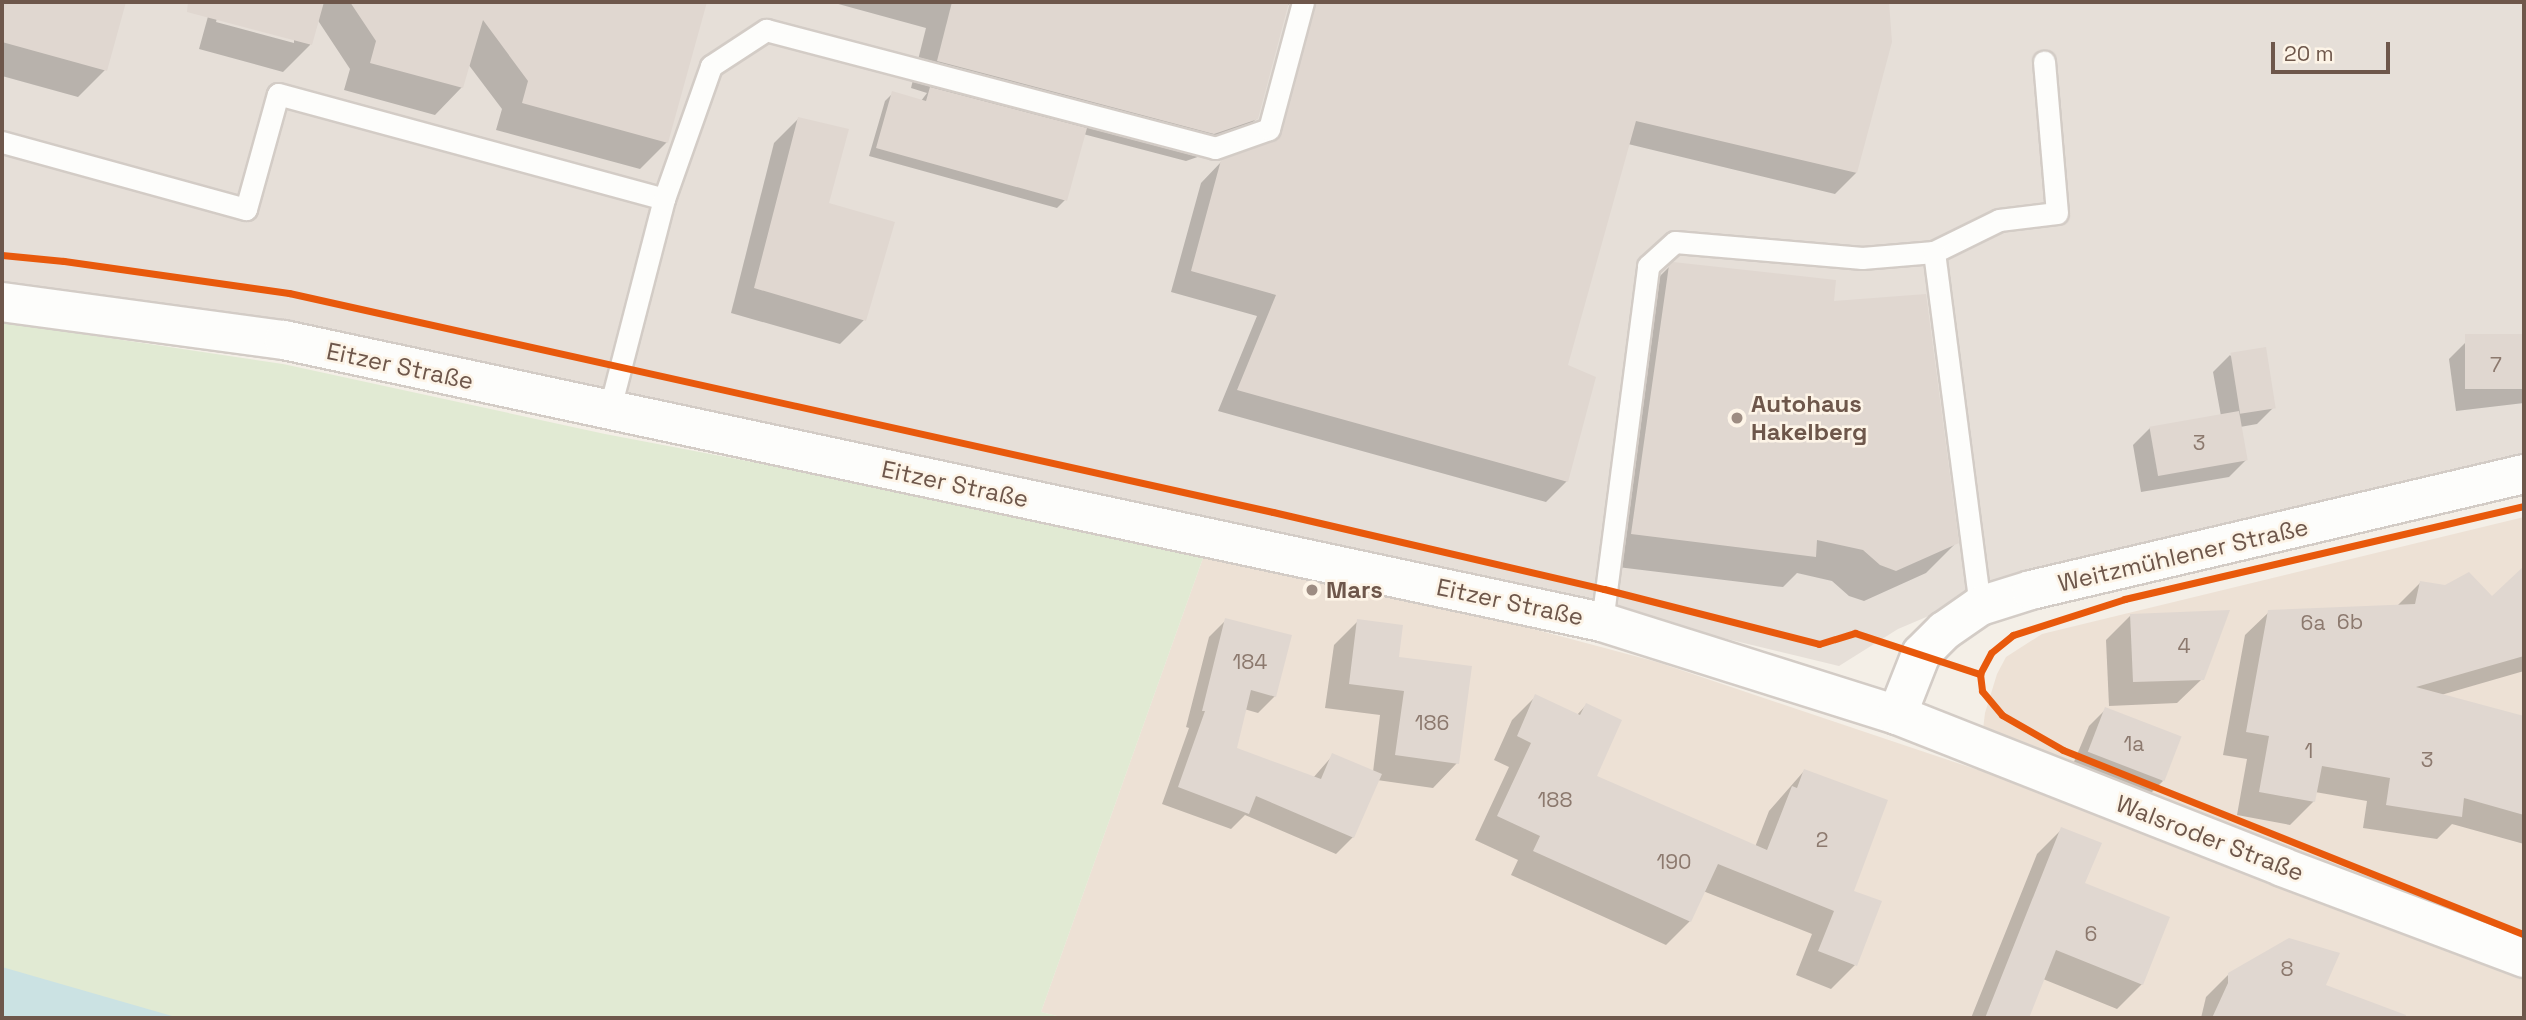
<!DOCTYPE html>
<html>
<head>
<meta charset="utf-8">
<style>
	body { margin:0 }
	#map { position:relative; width:2526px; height:1020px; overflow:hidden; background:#f4efe7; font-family:"Space Grotesk",sans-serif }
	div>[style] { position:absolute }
	.residential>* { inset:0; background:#ede1d5 }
	.industrial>* { inset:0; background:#e6dfd8 }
	.green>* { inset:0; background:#e1ead3 }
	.water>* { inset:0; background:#cbe2e3 }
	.shadow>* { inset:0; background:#0003 }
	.building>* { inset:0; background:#e0d7d0; transform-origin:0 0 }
	.roads { filter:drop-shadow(2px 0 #d3ccc6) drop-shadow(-2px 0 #d3ccc6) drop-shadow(0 2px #d3ccc6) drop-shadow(0 -2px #d3ccc6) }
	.lane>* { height:21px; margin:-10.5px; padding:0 10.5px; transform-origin:10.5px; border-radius:10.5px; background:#fdfdfb }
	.secondary>* { height:38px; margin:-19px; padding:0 19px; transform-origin:19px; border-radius:19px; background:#fdfdfb }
	.cycleway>* { height:7px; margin:-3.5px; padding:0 3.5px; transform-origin:3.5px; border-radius:3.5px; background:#e8590c }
	.dots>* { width:19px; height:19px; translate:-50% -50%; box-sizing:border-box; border:4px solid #fdf4e7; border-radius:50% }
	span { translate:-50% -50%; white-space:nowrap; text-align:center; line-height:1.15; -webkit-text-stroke:5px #fdf4e7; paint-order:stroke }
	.number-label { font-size:21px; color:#8c796e }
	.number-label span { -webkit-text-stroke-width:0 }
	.street-label { font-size:24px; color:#6e574b }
	.poi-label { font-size:24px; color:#6e574b; font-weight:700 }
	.left { translate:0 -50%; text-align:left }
	.frame { position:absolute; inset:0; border:4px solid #6e574b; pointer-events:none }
	.scale { position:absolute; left:2271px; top:42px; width:119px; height:32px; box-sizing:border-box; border:4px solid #6e574b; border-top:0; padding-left:9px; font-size:21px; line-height:24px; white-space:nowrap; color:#6e574b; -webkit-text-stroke:5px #fdf4e7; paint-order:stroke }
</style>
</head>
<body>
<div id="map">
	<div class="residential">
		<div style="clip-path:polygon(2524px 517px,2524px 1018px,1065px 1018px,1041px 1012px,1203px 558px,1507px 622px,1657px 662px,1978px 770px,1985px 713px,1997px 674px,2006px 657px,2042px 634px)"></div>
	</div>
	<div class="industrial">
		<div style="clip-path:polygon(2px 2px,2524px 2px,2524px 461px,1997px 587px,1898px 629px,1839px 666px,1557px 598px,289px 321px,2px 286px)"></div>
	</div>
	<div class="green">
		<div style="clip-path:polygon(2px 322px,283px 364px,605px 434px,1024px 514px,1203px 558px,1041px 1012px,1065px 1018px,2px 1018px)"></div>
	</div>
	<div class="water">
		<div style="clip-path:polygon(2px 967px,179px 1018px,2px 1018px)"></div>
	</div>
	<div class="shadow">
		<div style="clip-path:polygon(2px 2px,124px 2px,105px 70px,78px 97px,2px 76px)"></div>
		<div style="clip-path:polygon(evenodd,212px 2px,705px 2px,667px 142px,640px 169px,496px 130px,502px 109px,468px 64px,462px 87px,435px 115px,344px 90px,350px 69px,317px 19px,310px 45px,283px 72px,199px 49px,212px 2px,217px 18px,294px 39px,294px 43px,216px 22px,217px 18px)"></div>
		<div style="clip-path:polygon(831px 2px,1291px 2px,1287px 6px,1257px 118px,1229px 146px,1186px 161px,1083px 134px,1065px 200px,1057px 208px,869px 156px,885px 101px,893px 93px,921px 101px,927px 93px,911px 88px,926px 28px)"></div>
		<div style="clip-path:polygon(1297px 2px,1888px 2px,1891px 42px,1856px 173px,1835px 194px,1628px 144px,1566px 367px,1567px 481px,1546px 502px,1218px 411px,1257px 316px,1171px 292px,1201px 183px,1222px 161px,1263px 147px,1295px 28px,1295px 19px,1288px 12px)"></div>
		<div style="clip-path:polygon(798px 119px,864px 320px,840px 344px,731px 313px,774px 143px)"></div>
		<div style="clip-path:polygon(1673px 263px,1832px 303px,1957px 542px,1926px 573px,1864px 601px,1849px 596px,1832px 581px,1797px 573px,1783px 587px,1601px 565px,1639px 297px)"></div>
		<div style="clip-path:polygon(2524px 335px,2524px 403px,2456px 411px,2449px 359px,2466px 342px)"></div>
		<div style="clip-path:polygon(2230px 355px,2274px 407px,2257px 424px,2240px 427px,2246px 460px,2229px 477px,2141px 492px,2133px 445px,2150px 428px,2221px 416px,2213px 372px)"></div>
		<div style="clip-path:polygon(2524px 568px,2524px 671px,2441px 695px,2524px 717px,2524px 844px,2452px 824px,2437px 839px,2363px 828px,2367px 801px,2315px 792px,2314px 801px,2290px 825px,2237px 815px,2247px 759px,2223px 755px,2245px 635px,2269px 612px,2397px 606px,2421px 582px,2492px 599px)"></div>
		<div style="clip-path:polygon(2131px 615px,2202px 679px,2177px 703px,2109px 706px,2106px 640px)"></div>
		<div style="clip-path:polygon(1226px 620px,1275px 696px,1258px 713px,1244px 709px,1234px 749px,1313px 778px,1333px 755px,1373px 772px,1380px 715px,1325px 708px,1334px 645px,1358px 621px,1457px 763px,1433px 788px,1377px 780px,1353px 837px,1336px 854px,1245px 815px,1231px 829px,1162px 804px,1189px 728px,1186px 727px,1209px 637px)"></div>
		<div style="clip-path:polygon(1536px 696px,1577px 715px,1586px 705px,1595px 777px,1755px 847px,1769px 811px,1804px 771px,1852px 892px,1855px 965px,1831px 989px,1796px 975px,1812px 934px,1703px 891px,1690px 921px,1666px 945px,1511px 875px,1518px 860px,1475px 840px,1509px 767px,1494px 760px,1512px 720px)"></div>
		<div style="clip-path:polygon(2106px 709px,2163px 781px,2146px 798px,2071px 769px,2089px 726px)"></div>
		<div style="clip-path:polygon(2062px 829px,2083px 884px,2142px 984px,2117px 1009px,2043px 979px,2027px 1018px,1971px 1018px,2037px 854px)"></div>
		<div style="clip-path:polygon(2229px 974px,2324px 986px,2411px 1018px,2201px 1018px,2206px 997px)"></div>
	</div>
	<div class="building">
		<div style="clip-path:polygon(2px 2px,126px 2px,107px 71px,2px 42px)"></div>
		<div style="clip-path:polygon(188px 2px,324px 2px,312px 45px,187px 12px)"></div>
		<div style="clip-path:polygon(350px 2px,707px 2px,668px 143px,522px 103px,528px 81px,483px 20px,463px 88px,370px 63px,376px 41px)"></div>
		<div style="clip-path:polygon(952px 2px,1289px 2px,1258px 119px,1214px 134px,937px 61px)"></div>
		<div style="clip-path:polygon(1316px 2px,1889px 2px,1892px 42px,1857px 173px,1636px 121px,1568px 365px,1596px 377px,1568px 482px,1237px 390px,1276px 295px,1191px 271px,1221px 160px,1273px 141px,1281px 133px)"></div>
		<div style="clip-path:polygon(930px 87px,1087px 128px,1067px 201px,876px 148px,892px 91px,926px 101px)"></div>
		<div style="clip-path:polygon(798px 117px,849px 129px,829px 203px,895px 222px,866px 321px,754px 288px)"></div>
		<div style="clip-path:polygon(1673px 262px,1836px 280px,1834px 301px,1926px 294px,1959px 543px,1896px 571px,1880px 565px,1863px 550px,1817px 540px,1816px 557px,1631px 534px,1669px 265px)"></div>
		<div style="left:2524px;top:334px;width:55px;height:59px;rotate:90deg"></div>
		<div style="left:2266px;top:347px;width:62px;height:36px;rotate:81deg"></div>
		<div style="left:2239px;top:411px;width:50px;height:91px;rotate:80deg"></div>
		<div style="clip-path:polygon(2524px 566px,2524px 656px,2416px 687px,2524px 716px,2524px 815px,2464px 798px,2462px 817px,2386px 805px,2390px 778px,2322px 766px,2315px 802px,2259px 792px,2269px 736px,2246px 732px,2268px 610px,2415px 604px,2420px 581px,2445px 585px,2469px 572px,2492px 596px)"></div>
		<div style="clip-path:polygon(2230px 610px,2204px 680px,2133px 682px,2130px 614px)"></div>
		<div style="clip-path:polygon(1225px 618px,1292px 635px,1276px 697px,1251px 690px,1237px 748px,1321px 779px,1332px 753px,1382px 774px,1354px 838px,1256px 796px,1249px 814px,1178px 787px,1205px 711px,1202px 711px)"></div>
		<div style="clip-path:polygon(1357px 619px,1403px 625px,1399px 657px,1472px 666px,1459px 764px,1395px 755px,1404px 691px,1349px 684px)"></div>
		<div style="clip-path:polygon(1535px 694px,1580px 715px,1586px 703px,1622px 720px,1597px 776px,1767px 850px,1792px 786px,1797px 788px,1804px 769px,1888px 800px,1854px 891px,1882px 901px,1857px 966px,1818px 951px,1834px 911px,1718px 864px,1691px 922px,1533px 851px,1540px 836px,1497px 816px,1531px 743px,1517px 736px)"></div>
		<div style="left:2105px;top:707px;width:82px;height:48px;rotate:21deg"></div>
		<div style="clip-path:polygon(2061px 827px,2102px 843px,2085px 883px,2170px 917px,2143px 985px,2056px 950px,2029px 1018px,1985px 1018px)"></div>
		<div style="clip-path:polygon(2289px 938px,2340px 953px,2326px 985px,2406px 1015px,2405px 1018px,2212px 1018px,2228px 983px,2228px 973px)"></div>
	</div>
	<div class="roads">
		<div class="lane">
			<div style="left:2px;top:142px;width:253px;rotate:15.4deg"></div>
			<div style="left:246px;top:209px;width:119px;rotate:-74.5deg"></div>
			<div style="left:278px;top:94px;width:400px;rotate:15.2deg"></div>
			<div style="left:664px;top:199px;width:220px;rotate:104.5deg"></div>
			<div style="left:664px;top:199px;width:141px;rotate:-70.5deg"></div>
			<div style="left:711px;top:66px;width:66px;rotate:-33.2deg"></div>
			<div style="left:766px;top:30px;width:464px;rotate:14.7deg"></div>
			<div style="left:1215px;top:148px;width:57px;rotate:-19.4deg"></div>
			<div style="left:1269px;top:129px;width:131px;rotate:-75deg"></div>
			<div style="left:1934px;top:252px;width:72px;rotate:-26.2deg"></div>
			<div style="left:1999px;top:220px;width:58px;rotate:-6.9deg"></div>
			<div style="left:2057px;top:213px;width:152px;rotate:-94.9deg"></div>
			<div style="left:1602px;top:622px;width:359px;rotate:-82.6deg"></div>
			<div style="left:1648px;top:266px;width:36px;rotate:-42deg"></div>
			<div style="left:1675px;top:242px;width:188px;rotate:4.9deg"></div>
			<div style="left:1862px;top:258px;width:72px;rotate:-4.8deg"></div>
			<div style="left:1934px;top:252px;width:357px;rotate:82.6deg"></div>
		</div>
		<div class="secondary">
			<div style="left:2px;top:302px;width:285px;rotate:7.7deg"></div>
			<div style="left:284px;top:340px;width:1348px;rotate:12.08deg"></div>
			<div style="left:1602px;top:622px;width:309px;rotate:17.5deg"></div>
			<div style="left:1897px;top:715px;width:414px;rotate:21.5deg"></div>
			<div style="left:2282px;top:867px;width:259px;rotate:20.6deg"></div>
			<div style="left:1897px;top:715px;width:66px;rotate:-68.5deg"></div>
			<div style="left:1921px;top:654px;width:33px;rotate:-45deg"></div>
			<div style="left:1944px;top:631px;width:44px;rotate:-34.8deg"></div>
			<div style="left:1980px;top:606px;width:53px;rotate:-17.4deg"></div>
			<div style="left:2031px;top:590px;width:506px;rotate:-13.24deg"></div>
		</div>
	</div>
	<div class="cycleway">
		<div style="left:2px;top:255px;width:62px;rotate:5.5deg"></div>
		<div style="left:64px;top:261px;width:227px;rotate:8.1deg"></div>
		<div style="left:289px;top:293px;width:1008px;rotate:12.55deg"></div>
		<div style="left:1273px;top:512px;width:340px;rotate:13.1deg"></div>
		<div style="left:1604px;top:589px;width:222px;rotate:14.3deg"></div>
		<div style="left:1819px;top:644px;width:38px;rotate:-17deg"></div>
		<div style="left:1855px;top:633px;width:132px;rotate:18.2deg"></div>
		<div style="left:2524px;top:506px;width:410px;rotate:166.9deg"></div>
		<div style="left:2125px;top:599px;width:118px;rotate:162.2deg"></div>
		<div style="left:2013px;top:635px;width:28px;rotate:141deg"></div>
		<div style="left:1991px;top:653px;width:24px;rotate:118deg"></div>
		<div style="left:1980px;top:674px;width:17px;rotate:83deg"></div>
		<div style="left:1982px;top:691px;width:31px;rotate:50deg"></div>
		<div style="left:2002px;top:715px;width:70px;rotate:29.8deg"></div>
		<div style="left:2063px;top:750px;width:496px;rotate:21.8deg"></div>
	</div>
	<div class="dots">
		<div style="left:1737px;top:418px;background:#9d8c82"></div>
		<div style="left:1312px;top:590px;background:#9d8c82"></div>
	</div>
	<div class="number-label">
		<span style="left:2496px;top:365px">7</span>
		<span style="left:2199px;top:443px">3</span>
		<span style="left:2350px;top:622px">6b</span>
		<span style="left:2313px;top:623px">6a</span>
		<span style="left:2184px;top:646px">4</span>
		<span style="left:1250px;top:662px">184</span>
		<span style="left:1432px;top:723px">186</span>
		<span style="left:2134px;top:744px">1a</span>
		<span style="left:2309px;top:751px">1</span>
		<span style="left:2427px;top:760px">3</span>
		<span style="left:1555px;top:800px">188</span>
		<span style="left:1822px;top:840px">2</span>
		<span style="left:1674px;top:862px">190</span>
		<span style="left:2091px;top:934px">6</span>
		<span style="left:2287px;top:969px">8</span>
	</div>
	<div class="street-label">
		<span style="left:400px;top:366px;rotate:12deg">Eitzer Straße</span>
		<span style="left:955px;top:484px;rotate:12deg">Eitzer Straße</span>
		<span style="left:2183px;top:555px;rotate:-13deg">Weitzmühlener Straße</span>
		<span style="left:1510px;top:602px;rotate:12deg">Eitzer Straße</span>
		<span style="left:2210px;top:838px;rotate:21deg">Walsroder Straße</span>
	</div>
	<div class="poi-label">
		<span class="left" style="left:1751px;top:418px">Autohaus<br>Hakelberg</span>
		<span class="left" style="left:1326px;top:590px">Mars</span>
	</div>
	<div class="frame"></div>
	<div class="scale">20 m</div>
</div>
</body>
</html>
